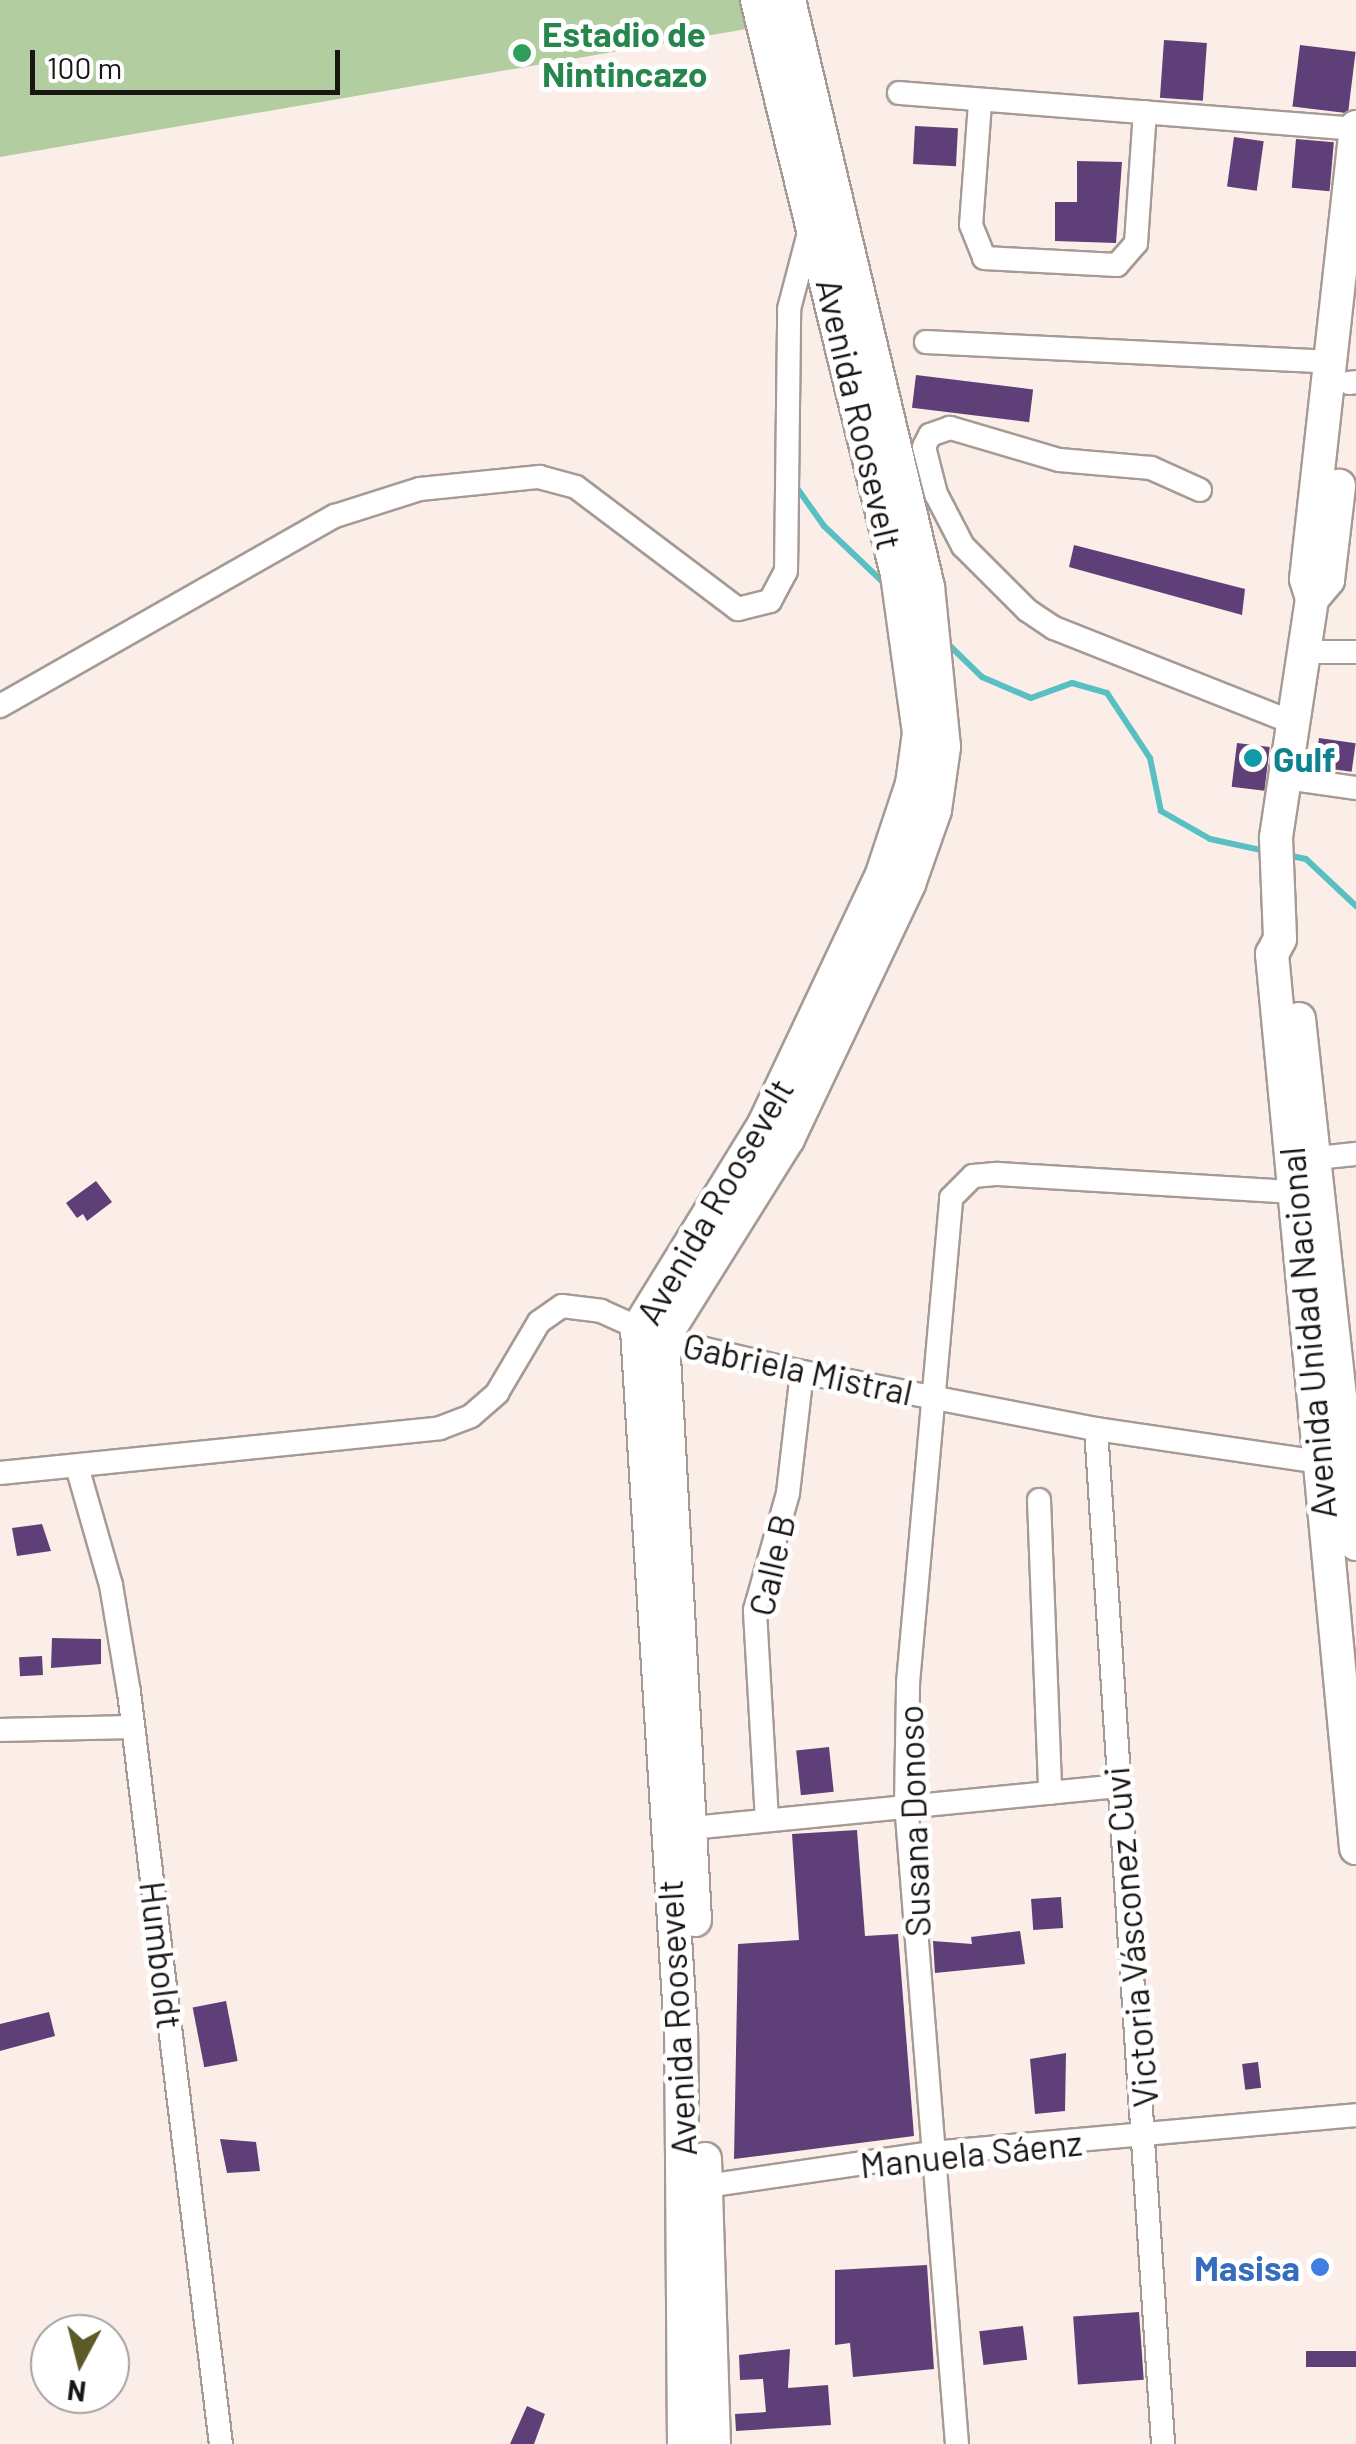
<!DOCTYPE html>
<html>
<head>
<meta charset="utf-8">
<style>
	body { margin:0 }
	#map { position:relative; width:1356px; height:2444px; overflow:hidden; background:#fbeee8; font-family:Barlow,sans-serif }
	div>[style] { position:absolute }
	.green>* { inset:0; background:#b2cda0 }
	.stream>* { height:6px; margin:-3px; padding:0 3px; transform-origin:3px; border-radius:3px; background:#58c0c2 }
	.building>* { inset:0; background:#5f3f77; transform-origin:0 0 }
	.roads { filter:drop-shadow(2px 0 #a69a95) drop-shadow(-2px 0 #a69a95) drop-shadow(0 2px #a69a95) drop-shadow(0 -2px #a69a95) }
	.street>* { height:22px; margin:-11px; padding:0 11px; transform-origin:11px; border-radius:11px; background:#fff }
	.secondary>* { height:32px; margin:-16px; padding:0 16px; transform-origin:16px; border-radius:16px; background:#fff }
	.dots>* { width:28px; height:28px; translate:-50% -50%; box-sizing:border-box; border:5px solid #fff; border-radius:50% }
	span { translate:-50% -50%; white-space:nowrap; text-align:center; line-height:1.15; -webkit-text-stroke:10px #fff; paint-order:stroke }
	.leisure-label { font-size:35px; color:#27864d; font-weight:700 }
	.left { translate:0 -50%; text-align:left }
	.street-label { font-size:35px; color:#1a1614 }
	.culture-label { font-size:35px; color:#0d838f; font-weight:700 }
	.shop-label { font-size:35px; color:#366cbe; font-weight:700 }
	.right { translate:-100% -50%; text-align:right }
	.north { position:absolute; left:30px; top:2314px; width:100px; height:100px; box-sizing:border-box; background:#fff; border:2px solid #a3a2a1; border-radius:50%; rotate:187deg; font-size:28px; font-weight:700; line-height:40px; text-align:center; color:#1a1614 }
	.north::after { content:''; display:block; margin:auto; width:35px; height:45px; background:#5c5a27; clip-path:polygon(50% 0,100% 100%,50% 72%,0 100%) }
	.scale { position:absolute; left:30px; top:50px; width:310px; height:45px; box-sizing:border-box; border:5px solid #1a1614; border-top:0; padding-left:12px; font-size:30px; line-height:35px; white-space:nowrap; color:#1a1614; -webkit-text-stroke:8px #fff; paint-order:stroke }
</style>
</head>
<body>
<div id="map">
	<div class="green">
		<div style="clip-path:polygon(0 0,757px 0,764px 26px,0 157px)"></div>
	</div>
	<div class="stream">
		<div style="left:797px;top:488px;width:47px;rotate:54.6deg"></div>
		<div style="left:824px;top:526px;width:87px;rotate:43.6deg"></div>
		<div style="left:947px;top:643px;width:49px;rotate:44.2deg"></div>
		<div style="left:982px;top:677px;width:53px;rotate:23.2deg"></div>
		<div style="left:1031px;top:698px;width:44px;rotate:-20.1deg"></div>
		<div style="left:1072px;top:683px;width:36px;rotate:16deg"></div>
		<div style="left:1107px;top:693px;width:78px;rotate:56.5deg"></div>
		<div style="left:1150px;top:758px;width:54px;rotate:78.3deg"></div>
		<div style="left:1161px;top:811px;width:56px;rotate:29.7deg"></div>
		<div style="left:1210px;top:839px;width:56px;rotate:12.3deg"></div>
		<div style="left:1287px;top:855px;width:19px;rotate:12deg"></div>
		<div style="left:1306px;top:859px;width:69px;rotate:43.2deg"></div>
	</div>
	<div class="building">
		<div style="left:1164px;top:40px;width:43px;height:58px;rotate:4deg"></div>
		<div style="left:1300px;top:45px;width:56px;height:62px;rotate:7deg"></div>
		<div style="left:915px;top:126px;width:43px;height:38px;rotate:3deg"></div>
		<div style="left:1234px;top:137px;width:30px;height:50px;rotate:8deg"></div>
		<div style="left:1296px;top:139px;width:38px;height:49px;rotate:5deg"></div>
		<div style="clip-path:polygon(1077px 161px,1122px 162px,1116px 243px,1055px 241px,1055px 202px,1077px 202px)"></div>
		<div style="left:916px;top:375px;width:118px;height:33px;rotate:7deg"></div>
		<div style="clip-path:polygon(1074px 545px,1245px 589px,1242px 615px,1069px 567px)"></div>
		<div style="left:1319px;top:738px;width:37px;height:29px;rotate:8deg"></div>
		<div style="left:1237px;top:743px;width:33px;height:44px;rotate:7deg"></div>
		<div style="clip-path:polygon(96px 1181px,112px 1202px,87px 1221px,83px 1214px,77px 1218px,66px 1203px)"></div>
		<div style="clip-path:polygon(42px 1524px,51px 1551px,17px 1556px,12px 1528px)"></div>
		<div style="clip-path:polygon(52px 1638px,101px 1639px,101px 1664px,51px 1668px)"></div>
		<div style="left:42px;top:1656px;width:19px;height:23px;rotate:87deg"></div>
		<div style="left:829px;top:1747px;width:45px;height:33px;rotate:84deg"></div>
		<div style="clip-path:polygon(857px 1830px,865px 1936px,898px 1934px,914px 2136px,734px 2159px,738px 1944px,799px 1940px,792px 1834px)"></div>
		<div style="left:1061px;top:1897px;width:31px;height:30px;rotate:86deg"></div>
		<div style="clip-path:polygon(1020px 1931px,1025px 1964px,935px 1973px,933px 1941px,972px 1944px,971px 1937px)"></div>
		<div style="left:226px;top:2001px;width:61px;height:34px;rotate:79deg"></div>
		<div style="clip-path:polygon(49px 2012px,55px 2036px,0 2051px,0 2024px)"></div>
		<div style="clip-path:polygon(1066px 2053px,1065px 2111px,1035px 2114px,1030px 2059px)"></div>
		<div style="left:1258px;top:2062px;width:26px;height:16px;rotate:83deg"></div>
		<div style="clip-path:polygon(220px 2139px,256px 2142px,260px 2171px,227px 2173px)"></div>
		<div style="clip-path:polygon(927px 2265px,934px 2369px,853px 2377px,850px 2343px,835px 2345px,835px 2270px)"></div>
		<div style="left:1139px;top:2312px;width:68px;height:66px;rotate:86deg"></div>
		<div style="left:1023px;top:2326px;width:34px;height:44px;rotate:83deg"></div>
		<div style="clip-path:polygon(790px 2349px,788px 2388px,828px 2385px,831px 2425px,736px 2431px,735px 2414px,766px 2412px,763px 2379px,740px 2380px,739px 2355px)"></div>
		<div style="left:1356px;top:2351px;width:16px;height:50px;rotate:90deg"></div>
		<div style="clip-path:polygon(527px 2406px,545px 2414px,534px 2444px,510px 2444px)"></div>
	</div>
	<div class="roads">
		<div class="street">
			<div style="left:899px;top:93px;width:458px;rotate:4.5deg"></div>
			<div style="left:980px;top:103px;width:122px;rotate:94.2deg"></div>
			<div style="left:971px;top:225px;width:35px;rotate:68deg"></div>
			<div style="left:984px;top:258px;width:133px;rotate:3deg"></div>
			<div style="left:1117px;top:265px;width:29px;rotate:-49deg"></div>
			<div style="left:1136px;top:243px;width:131px;rotate:-86.1deg"></div>
			<div style="left:926px;top:342px;width:406px;rotate:2.8deg"></div>
			<div style="left:1349px;top:383px;width:7px;rotate:-8deg"></div>
			<div style="left:1200px;top:490px;width:54px;rotate:-155.8deg"></div>
			<div style="left:1151px;top:468px;width:92px;rotate:-175deg"></div>
			<div style="left:1059px;top:460px;width:114px;rotate:-163.6deg"></div>
			<div style="left:950px;top:428px;width:21px;rotate:161deg"></div>
			<div style="left:930px;top:435px;width:13px;rotate:117deg"></div>
			<div style="left:924px;top:447px;width:49px;rotate:75.7deg"></div>
			<div style="left:936px;top:494px;width:59px;rotate:62.6deg"></div>
			<div style="left:963px;top:546px;width:91px;rotate:45deg"></div>
			<div style="left:1027px;top:610px;width:32px;rotate:34deg"></div>
			<div style="left:1054px;top:628px;width:258px;rotate:21.6deg"></div>
			<div style="left:1304px;top:652px;width:52px"></div>
			<div style="left:0;top:706px;width:385px;rotate:-29.6deg"></div>
			<div style="left:335px;top:516px;width:89px;rotate:-17.6deg"></div>
			<div style="left:420px;top:489px;width:120px;rotate:-5.8deg"></div>
			<div style="left:539px;top:477px;width:38px;rotate:15deg"></div>
			<div style="left:576px;top:487px;width:203px;rotate:37deg"></div>
			<div style="left:738px;top:609px;width:33px;rotate:-14deg"></div>
			<div style="left:770px;top:601px;width:34px;rotate:-62deg"></div>
			<div style="left:786px;top:571px;width:262px;rotate:-89.3deg"></div>
			<div style="left:789px;top:309px;width:87px;rotate:-75.3deg"></div>
			<div style="left:1285px;top:778px;width:72px;rotate:8deg"></div>
			<div style="left:1317px;top:1158px;width:39px;rotate:-6deg"></div>
			<div style="left:1096px;top:1429px;width:1017px;rotate:86.22deg"></div>
			<div style="left:78px;top:1470px;width:120px;rotate:74deg"></div>
			<div style="left:111px;top:1585px;width:109px;rotate:80.5deg"></div>
			<div style="left:129px;top:1692px;width:758px;rotate:83.03deg"></div>
			<div style="left:0;top:1473px;width:442px;rotate:-5.8deg"></div>
			<div style="left:440px;top:1428px;width:33px;rotate:-21deg"></div>
			<div style="left:471px;top:1416px;width:35px;rotate:-41deg"></div>
			<div style="left:497px;top:1393px;width:82px;rotate:-59.4deg"></div>
			<div style="left:539px;top:1322px;width:28px;rotate:-35deg"></div>
			<div style="left:562px;top:1306px;width:39px;rotate:7deg"></div>
			<div style="left:601px;top:1311px;width:68px;rotate:24.3deg"></div>
			<div style="left:663px;top:1339px;width:143px;rotate:13.4deg"></div>
			<div style="left:802px;top:1372px;width:299px;rotate:11deg"></div>
			<div style="left:1096px;top:1429px;width:240px;rotate:8.4deg"></div>
			<div style="left:1039px;top:1500px;width:293px;rotate:87.8deg"></div>
			<div style="left:0;top:1730px;width:133px;rotate:-1.3deg"></div>
			<div style="left:767px;top:1820px;width:210px;rotate:-93.3deg"></div>
			<div style="left:755px;top:1610px;width:122px;rotate:-74.2deg"></div>
			<div style="left:788px;top:1493px;width:122px;rotate:-83.4deg"></div>
			<div style="left:691px;top:1828px;width:428px;rotate:-5.6deg"></div>
			<div style="left:706px;top:2186px;width:228px;rotate:-8.3deg"></div>
			<div style="left:932px;top:2153px;width:426px;rotate:-5.1deg"></div>
			<div style="left:957px;top:2444px;width:643px;rotate:-94.55deg"></div>
			<div style="left:906px;top:1803px;width:120px;rotate:-89deg"></div>
			<div style="left:908px;top:1683px;width:487px;rotate:-84.9deg"></div>
			<div style="left:951px;top:1198px;width:31px;rotate:-45deg"></div>
			<div style="left:973px;top:1176px;width:25px;rotate:-5deg"></div>
			<div style="left:998px;top:1174px;width:297px;rotate:3.5deg"></div>
		</div>
		<div class="secondary">
			<div style="left:1356px;top:127px;width:455px;rotate:96.3deg"></div>
			<div style="left:1306px;top:579px;width:21px;rotate:73deg"></div>
			<div style="left:1312px;top:599px;width:242px;rotate:98.6deg"></div>
			<div style="left:1276px;top:838px;width:101px;rotate:87.7deg"></div>
			<div style="left:1280px;top:939px;width:17px;rotate:118deg"></div>
			<div style="left:1272px;top:954px;width:898px;rotate:84.63deg"></div>
			<div style="left:1312px;top:599px;width:25px;rotate:-50deg"></div>
			<div style="left:1328px;top:580px;width:95px;rotate:-83.3deg"></div>
			<div style="left:1299px;top:1019px;width:528px;rotate:83.8deg"></div>
			<div style="left:695px;top:1920px;width:582px;rotate:-93.15deg"></div>
			<div style="left:663px;top:1339px;width:236px;rotate:-58deg"></div>
			<div style="left:788px;top:1139px;width:282px;rotate:-64.6deg"></div>
			<div style="left:909px;top:884px;width:78px;rotate:-70.6deg"></div>
			<div style="left:935px;top:810px;width:64px;rotate:-81.9deg"></div>
			<div style="left:944px;top:747px;width:161px;rotate:-95.7deg"></div>
			<div style="left:928px;top:587px;width:603px;rotate:-103.32deg"></div>
			<div style="left:705px;top:2159px;width:285px;rotate:88.2deg"></div>
			<div style="left:684px;top:2444px;width:411px;rotate:-90.4deg"></div>
			<div style="left:681px;top:2033px;width:704px;rotate:-93.58deg"></div>
			<div style="left:637px;top:1330px;width:242px;rotate:-58.3deg"></div>
			<div style="left:764px;top:1124px;width:276px;rotate:-64.7deg"></div>
			<div style="left:882px;top:874px;width:95px;rotate:-71.6deg"></div>
			<div style="left:912px;top:784px;width:51px;rotate:-82.2deg"></div>
			<div style="left:919px;top:733px;width:161px;rotate:-97.9deg"></div>
			<div style="left:897px;top:574px;width:591px;rotate:-103.71deg"></div>
		</div>
	</div>
	<div class="dots">
		<div style="left:522px;top:53px;background:#2e9e5b"></div>
		<div style="left:1253px;top:758px;background:#0f9aa8"></div>
		<div style="left:1320px;top:2267px;background:#3f7fe0"></div>
	</div>
	<div class="leisure-label">
		<span class="left" style="left:542px;top:53px">Estadio de<br>Nintincazo</span>
	</div>
	<div class="street-label">
		<span style="left:860px;top:414px;rotate:77deg">Avenida Roosevelt</span>
		<span style="left:714px;top:1201px;rotate:-60deg">Avenida Roosevelt</span>
		<span style="left:1307px;top:1333px;rotate:-95deg">Avenida Unidad Nacional</span>
		<span style="left:798px;top:1368px;rotate:12deg">Gabriela Mistral</span>
		<span style="left:771px;top:1565px;rotate:-77deg">Calle B</span>
		<span style="left:913px;top:1821px;rotate:-92deg">Susana Donoso</span>
		<span style="left:1130px;top:1937px;rotate:-95deg">Victoria Vásconez Cuvi</span>
		<span style="left:162px;top:1955px;rotate:83deg">Humboldt</span>
		<span style="left:676px;top:2018px;rotate:-93deg">Avenida Roosevelt</span>
		<span style="left:971px;top:2153px;rotate:-6deg">Manuela Sáenz</span>
	</div>
	<div class="culture-label">
		<span class="left" style="left:1273px;top:758px">Gulf</span>
	</div>
	<div class="shop-label">
		<span class="right" style="left:1300px;top:2267px">Masisa</span>
	</div>
	<div class="north">N</div>
	<div class="scale">100 m</div>
</div>
</body>
</html>
